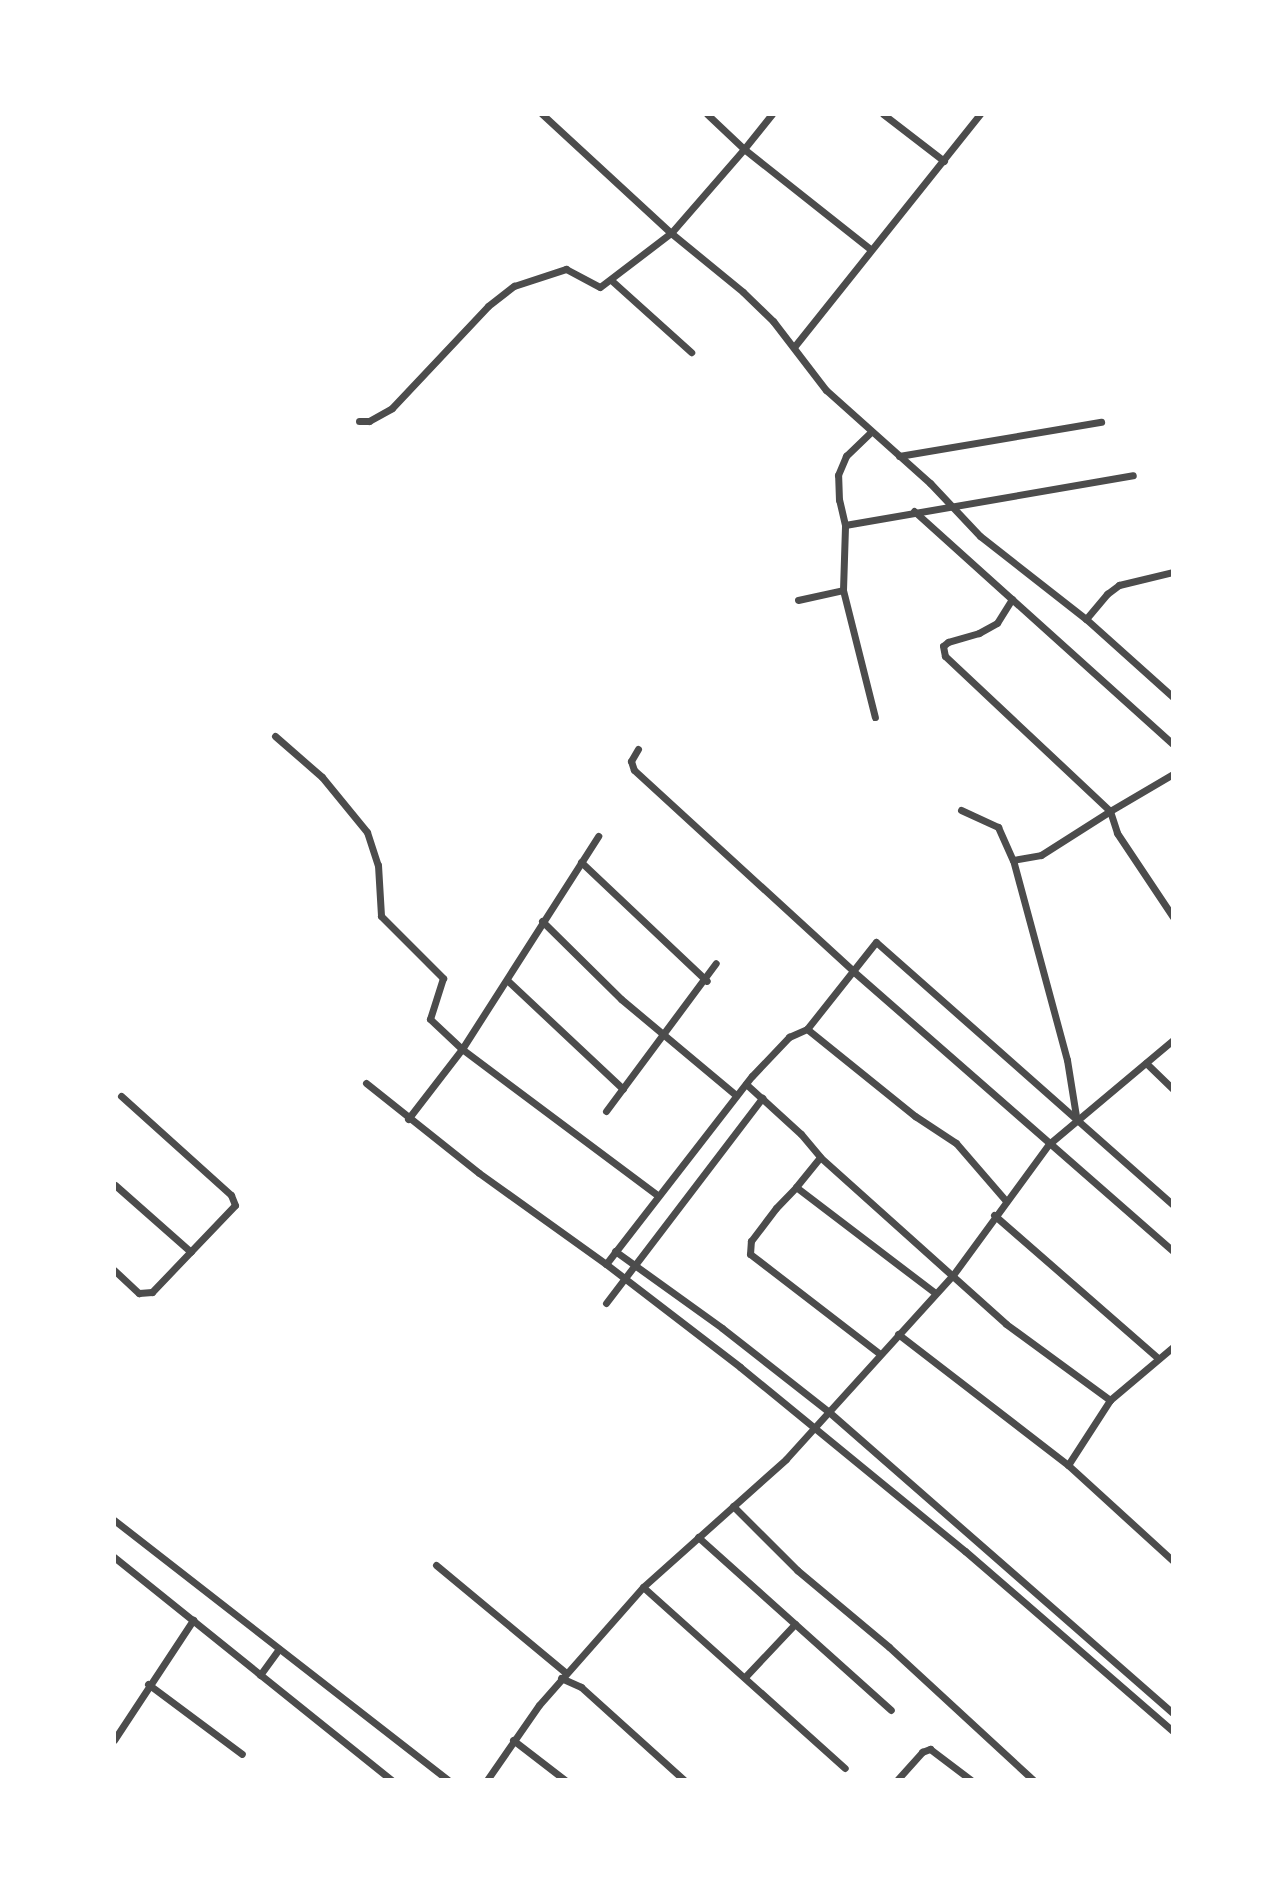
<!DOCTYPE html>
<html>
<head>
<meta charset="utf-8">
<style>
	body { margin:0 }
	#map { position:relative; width:1287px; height:1894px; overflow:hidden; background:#fff; font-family:Mulish,sans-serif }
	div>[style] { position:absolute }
	.minor>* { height:7px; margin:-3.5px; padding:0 3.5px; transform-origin:3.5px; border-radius:3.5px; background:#4c4c4c }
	span { translate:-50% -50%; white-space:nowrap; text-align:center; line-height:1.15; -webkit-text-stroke:6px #fff; paint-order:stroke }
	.frame { position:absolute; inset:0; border:116px solid #fff; pointer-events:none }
</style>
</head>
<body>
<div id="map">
	<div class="minor">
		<div style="left:542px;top:114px;width:176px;rotate:42.7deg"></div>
		<div style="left:671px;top:233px;width:93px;rotate:39.3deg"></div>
		<div style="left:743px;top:292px;width:42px;rotate:44deg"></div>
		<div style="left:773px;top:321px;width:87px;rotate:52.5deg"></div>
		<div style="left:826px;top:390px;width:140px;rotate:41.8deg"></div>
		<div style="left:930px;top:483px;width:73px;rotate:46.7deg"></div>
		<div style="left:980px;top:536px;width:135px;rotate:38.1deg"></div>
		<div style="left:1086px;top:619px;width:117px;rotate:41.9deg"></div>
		<div style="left:772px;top:114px;width:45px;rotate:128.7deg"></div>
		<div style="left:744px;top:149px;width:161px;rotate:38.4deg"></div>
		<div style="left:883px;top:114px;width:77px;rotate:37.6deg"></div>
		<div style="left:611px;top:280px;width:108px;rotate:42deg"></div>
		<div style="left:794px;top:347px;width:298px;rotate:-51.4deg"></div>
		<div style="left:359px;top:421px;width:10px"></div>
		<div style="left:369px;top:421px;width:26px;rotate:-29deg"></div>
		<div style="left:392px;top:408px;width:140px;rotate:-46.7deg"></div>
		<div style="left:488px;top:306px;width:33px;rotate:-38deg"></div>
		<div style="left:514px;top:286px;width:55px;rotate:-18.1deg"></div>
		<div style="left:566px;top:269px;width:38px;rotate:28deg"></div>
		<div style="left:600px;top:287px;width:89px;rotate:-37.3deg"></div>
		<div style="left:671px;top:233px;width:111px;rotate:-49deg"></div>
		<div style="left:744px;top:149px;width:51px;rotate:-136.6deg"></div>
		<div style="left:899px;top:456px;width:205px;rotate:-9.6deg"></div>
		<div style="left:914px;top:511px;width:348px;rotate:42deg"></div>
		<div style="left:845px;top:525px;width:292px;rotate:-9.8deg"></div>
		<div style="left:843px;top:590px;width:131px;rotate:75.9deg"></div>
		<div style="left:1012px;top:599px;width:28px;rotate:122deg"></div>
		<div style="left:997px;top:623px;width:21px;rotate:151deg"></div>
		<div style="left:979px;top:633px;width:32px;rotate:164deg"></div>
		<div style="left:948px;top:642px;width:6px;rotate:141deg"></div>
		<div style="left:943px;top:646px;width:10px;rotate:79deg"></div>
		<div style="left:945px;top:656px;width:226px;rotate:43.2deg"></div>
		<div style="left:1110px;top:811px;width:73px;rotate:-30.4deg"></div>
		<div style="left:798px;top:600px;width:46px;rotate:-12.5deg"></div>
		<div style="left:843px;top:590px;width:65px;rotate:-88.2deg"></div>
		<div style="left:845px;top:525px;width:26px;rotate:-103deg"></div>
		<div style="left:839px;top:500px;width:25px;rotate:-92deg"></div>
		<div style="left:838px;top:475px;width:21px;rotate:-67deg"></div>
		<div style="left:846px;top:456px;width:35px;rotate:-44deg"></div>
		<div style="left:1086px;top:619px;width:33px;rotate:-50deg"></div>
		<div style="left:1107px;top:594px;width:15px;rotate:-37deg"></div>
		<div style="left:1119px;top:585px;width:56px;rotate:-13.5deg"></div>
		<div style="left:275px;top:736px;width:62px;rotate:41.1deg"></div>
		<div style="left:322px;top:777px;width:71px;rotate:50.7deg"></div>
		<div style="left:367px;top:832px;width:35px;rotate:72deg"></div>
		<div style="left:378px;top:865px;width:51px;rotate:86.6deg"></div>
		<div style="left:381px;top:916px;width:88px;rotate:45deg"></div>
		<div style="left:443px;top:978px;width:43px;rotate:107.6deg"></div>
		<div style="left:430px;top:1019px;width:44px;rotate:43.2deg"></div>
		<div style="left:462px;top:1049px;width:244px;rotate:36.8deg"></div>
		<div style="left:638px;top:749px;width:14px;rotate:120deg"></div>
		<div style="left:631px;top:761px;width:9px;rotate:72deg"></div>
		<div style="left:634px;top:770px;width:297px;rotate:42.5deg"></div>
		<div style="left:853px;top:971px;width:425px;rotate:41.2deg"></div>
		<div style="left:961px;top:810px;width:41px;rotate:24.7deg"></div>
		<div style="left:998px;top:827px;width:36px;rotate:66deg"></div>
		<div style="left:581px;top:862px;width:173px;rotate:43.4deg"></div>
		<div style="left:542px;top:921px;width:111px;rotate:44.6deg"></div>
		<div style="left:621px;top:999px;width:150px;rotate:39.9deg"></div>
		<div style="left:507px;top:980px;width:159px;rotate:43.2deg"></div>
		<div style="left:807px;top:1029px;width:139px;rotate:38.9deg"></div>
		<div style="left:915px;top:1116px;width:49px;rotate:33.4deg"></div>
		<div style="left:956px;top:1143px;width:77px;rotate:49.2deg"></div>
		<div style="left:1146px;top:1063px;width:37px;rotate:44deg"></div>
		<div style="left:366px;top:1083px;width:144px;rotate:38.5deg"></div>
		<div style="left:479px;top:1173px;width:156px;rotate:35.6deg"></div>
		<div style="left:606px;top:1264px;width:238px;rotate:-52.2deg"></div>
		<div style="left:752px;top:1076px;width:54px;rotate:-46.5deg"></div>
		<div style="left:789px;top:1037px;width:20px;rotate:-24deg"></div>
		<div style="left:807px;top:1029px;width:111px;rotate:-51.6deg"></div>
		<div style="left:876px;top:942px;width:397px;rotate:41.5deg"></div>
		<div style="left:746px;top:1084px;width:74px;rotate:42.3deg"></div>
		<div style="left:801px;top:1134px;width:30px;rotate:50deg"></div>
		<div style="left:820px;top:1157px;width:250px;rotate:41.9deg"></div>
		<div style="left:1006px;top:1324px;width:129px;rotate:36.2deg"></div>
		<div style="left:606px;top:1111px;width:184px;rotate:-53.4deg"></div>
		<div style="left:1076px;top:1116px;width:57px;rotate:-99.1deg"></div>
		<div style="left:1067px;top:1060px;width:207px;rotate:-105.1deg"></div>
		<div style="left:1013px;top:860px;width:28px;rotate:-10deg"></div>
		<div style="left:1041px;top:855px;width:82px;rotate:-32.5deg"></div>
		<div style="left:1110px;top:811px;width:23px;rotate:72deg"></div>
		<div style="left:1117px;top:833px;width:101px;rotate:56.3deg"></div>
		<div style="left:408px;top:1119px;width:88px;rotate:-52.4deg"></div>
		<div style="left:462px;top:1049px;width:253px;rotate:-57.4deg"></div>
		<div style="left:115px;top:1185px;width:101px;rotate:41.4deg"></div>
		<div style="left:796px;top:1187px;width:38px;rotate:-51deg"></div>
		<div style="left:994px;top:1215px;width:218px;rotate:41.1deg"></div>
		<div style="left:615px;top:1251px;width:132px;rotate:35.7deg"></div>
		<div style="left:722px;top:1328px;width:136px;rotate:38.1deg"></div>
		<div style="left:829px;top:1412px;width:457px;rotate:41.2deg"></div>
		<div style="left:606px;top:1264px;width:169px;rotate:37.5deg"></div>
		<div style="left:740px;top:1367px;width:291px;rotate:39.3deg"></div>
		<div style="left:965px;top:1551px;width:275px;rotate:40.9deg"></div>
		<div style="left:114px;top:1270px;width:34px;rotate:43deg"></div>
		<div style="left:139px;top:1293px;width:13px;rotate:-4deg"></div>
		<div style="left:152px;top:1292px;width:120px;rotate:-46.3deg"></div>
		<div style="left:235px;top:1205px;width:11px;rotate:-112deg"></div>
		<div style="left:231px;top:1195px;width:148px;rotate:-138deg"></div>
		<div style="left:606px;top:1303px;width:258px;rotate:-52.7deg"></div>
		<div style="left:898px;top:1334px;width:215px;rotate:37.6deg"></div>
		<div style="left:1068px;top:1465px;width:77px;rotate:-57.1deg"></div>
		<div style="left:1110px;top:1400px;width:82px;rotate:-40.1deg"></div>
		<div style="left:880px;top:1354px;width:164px;rotate:-142.4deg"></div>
		<div style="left:750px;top:1254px;width:13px;rotate:-86deg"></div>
		<div style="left:751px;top:1241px;width:41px;rotate:-52.9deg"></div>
		<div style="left:776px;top:1208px;width:29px;rotate:-46deg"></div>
		<div style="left:796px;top:1187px;width:173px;rotate:37.3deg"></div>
		<div style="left:1068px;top:1465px;width:142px;rotate:42.4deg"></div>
		<div style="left:733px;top:1506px;width:91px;rotate:45deg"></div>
		<div style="left:797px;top:1570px;width:120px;rotate:39.9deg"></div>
		<div style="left:889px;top:1647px;width:196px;rotate:42.7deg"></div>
		<div style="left:114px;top:1520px;width:423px;rotate:37.9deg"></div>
		<div style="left:698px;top:1537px;width:259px;rotate:41.9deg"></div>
		<div style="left:114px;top:1557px;width:356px;rotate:38.8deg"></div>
		<div style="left:436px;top:1565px;width:169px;rotate:39.7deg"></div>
		<div style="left:643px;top:1587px;width:271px;rotate:41.9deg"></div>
		<div style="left:260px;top:1675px;width:32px;rotate:-54deg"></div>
		<div style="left:745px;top:1677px;width:73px;rotate:-46.7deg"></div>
		<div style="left:561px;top:1678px;width:22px;rotate:24deg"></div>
		<div style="left:581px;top:1687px;width:139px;rotate:42.1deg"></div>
		<div style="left:148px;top:1684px;width:117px;rotate:36.7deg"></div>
		<div style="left:114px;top:1740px;width:144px;rotate:-56.6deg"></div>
		<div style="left:513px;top:1740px;width:66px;rotate:37.6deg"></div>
		<div style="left:487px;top:1780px;width:91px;rotate:-55.3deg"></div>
		<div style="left:539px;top:1705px;width:157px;rotate:-48.6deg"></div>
		<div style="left:643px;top:1587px;width:192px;rotate:-41.8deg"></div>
		<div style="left:786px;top:1459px;width:248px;rotate:-47.8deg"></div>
		<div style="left:953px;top:1275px;width:162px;rotate:-53.8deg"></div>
		<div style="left:1049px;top:1144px;width:162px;rotate:-40deg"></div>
		<div style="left:897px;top:1780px;width:38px;rotate:-48deg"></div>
		<div style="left:922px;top:1752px;width:9px;rotate:-21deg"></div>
		<div style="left:930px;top:1749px;width:51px;rotate:37.1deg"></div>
	</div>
	<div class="frame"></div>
</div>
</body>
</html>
